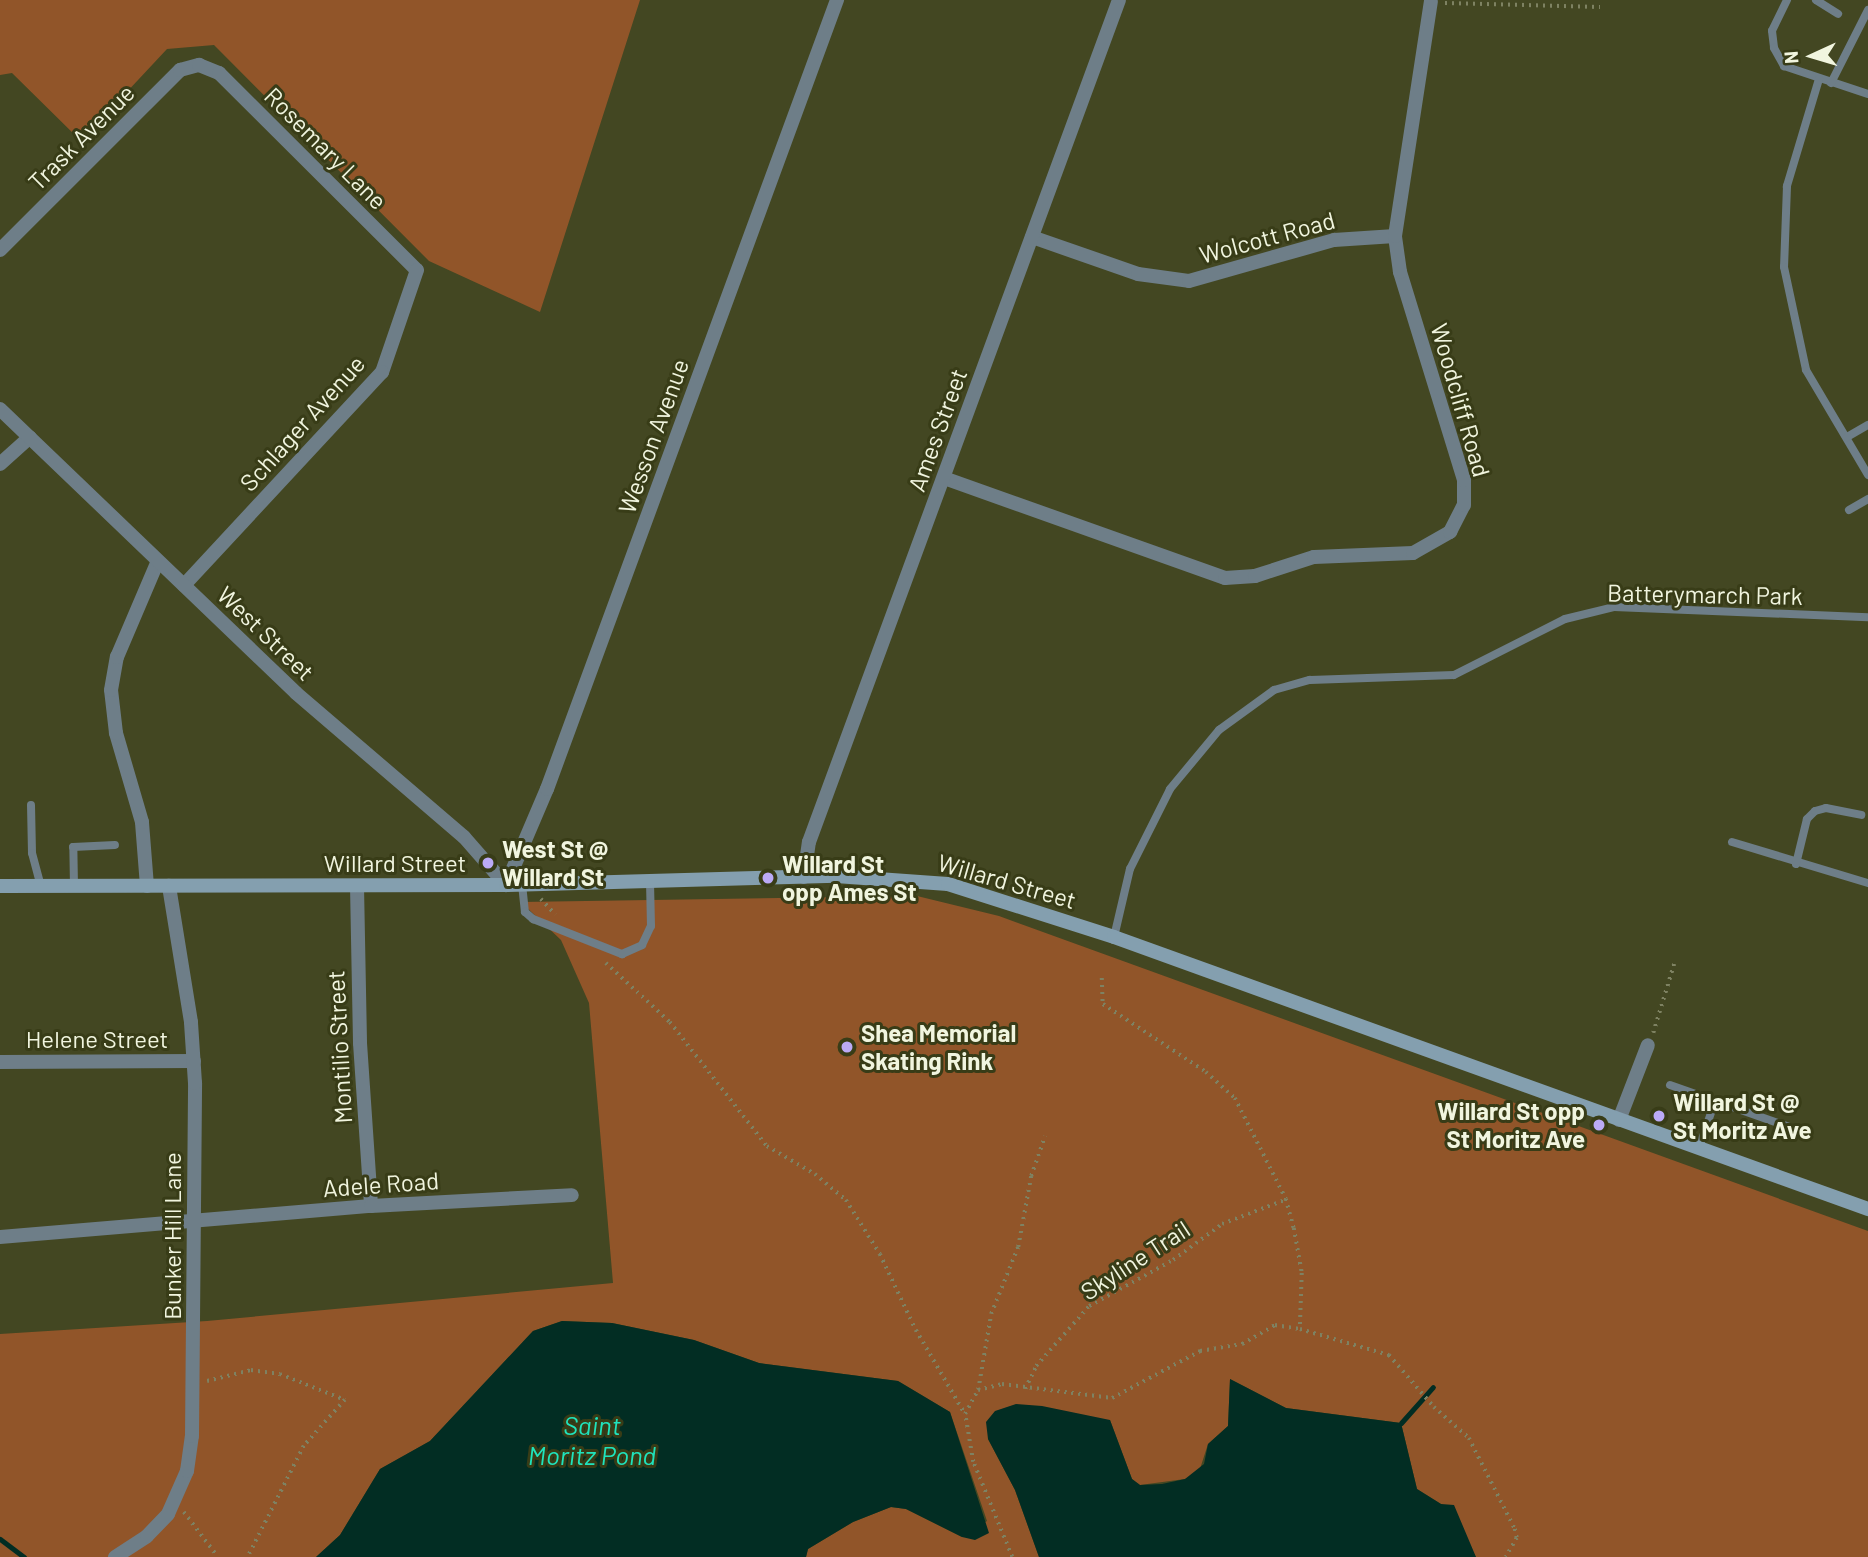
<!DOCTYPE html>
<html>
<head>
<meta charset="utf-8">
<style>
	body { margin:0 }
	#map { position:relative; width:1868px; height:1557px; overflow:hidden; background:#434722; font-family:Barlow,sans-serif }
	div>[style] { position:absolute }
	.green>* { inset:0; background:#915529 }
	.water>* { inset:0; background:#022d23 }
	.stream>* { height:5px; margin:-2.5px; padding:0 2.5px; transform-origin:2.5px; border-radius:2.5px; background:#022d23 }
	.path>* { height:3.5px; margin-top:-1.75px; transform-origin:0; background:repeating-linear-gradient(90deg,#7e8262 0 2px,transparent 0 7px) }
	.service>* { height:8px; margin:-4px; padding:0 4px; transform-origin:4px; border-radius:4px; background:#6e7e88 }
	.minor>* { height:14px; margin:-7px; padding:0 7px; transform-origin:7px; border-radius:7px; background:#6e7e88 }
	.tertiary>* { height:14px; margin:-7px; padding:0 7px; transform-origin:7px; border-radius:7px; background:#6e7e88 }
	.secondary>* { height:14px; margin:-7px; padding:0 7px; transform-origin:7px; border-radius:7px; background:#849faf }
	.dots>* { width:19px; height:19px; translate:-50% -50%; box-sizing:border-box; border:4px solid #383c17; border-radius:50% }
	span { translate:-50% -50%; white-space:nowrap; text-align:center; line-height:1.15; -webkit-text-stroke:6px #383c17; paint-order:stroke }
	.street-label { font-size:24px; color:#f1f5df }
	.poi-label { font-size:24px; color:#f1f5df; font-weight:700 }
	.left { translate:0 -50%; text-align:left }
	.right { translate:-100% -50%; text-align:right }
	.water-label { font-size:26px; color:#1fe4bd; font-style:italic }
	.north { position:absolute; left:1777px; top:21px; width:70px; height:70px; -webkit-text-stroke:5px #383c17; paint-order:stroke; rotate:266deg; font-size:19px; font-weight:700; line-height:28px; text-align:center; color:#f1f5df }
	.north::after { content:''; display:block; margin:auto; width:24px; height:32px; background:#f1f5df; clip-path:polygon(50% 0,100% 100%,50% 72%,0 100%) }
</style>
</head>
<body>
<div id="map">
	<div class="green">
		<div style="clip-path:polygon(0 0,640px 0,540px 312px,429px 261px,214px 45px,167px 49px,81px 141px,12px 73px,0 75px)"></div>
		<div style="clip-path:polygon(917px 896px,999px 916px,1868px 1231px,1868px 1557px,1476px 1557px,1441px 1504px,1417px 1489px,1401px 1423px,1286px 1408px,1230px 1379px,1228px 1426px,1208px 1444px,1199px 1472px,1185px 1479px,1140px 1485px,1132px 1479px,1110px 1420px,988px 1439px,1015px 1490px,1039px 1557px,806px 1557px,808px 1549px,853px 1522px,891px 1507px,906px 1509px,962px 1537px,987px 1521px,950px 1412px,898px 1381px,759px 1363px,694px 1340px,612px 1323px,562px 1321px,533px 1331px,430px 1441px,380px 1469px,340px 1535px,316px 1557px,0 1557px,0 1334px,207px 1321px,613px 1283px,589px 1003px,561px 940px,521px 902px)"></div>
	</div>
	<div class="water">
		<div style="clip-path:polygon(562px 1321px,612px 1323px,694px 1340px,759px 1363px,898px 1381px,950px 1412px,989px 1533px,975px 1540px,962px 1537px,906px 1509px,891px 1507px,853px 1522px,808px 1549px,806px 1557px,316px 1557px,340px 1535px,380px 1469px,430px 1441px,533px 1331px)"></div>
		<div style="clip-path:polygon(1230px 1379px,1286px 1408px,1401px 1423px,1417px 1489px,1441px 1504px,1454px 1505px,1476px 1557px,1039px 1557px,1015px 1490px,988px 1439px,986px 1422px,995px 1411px,1016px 1404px,1042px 1406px,1110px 1420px,1132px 1479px,1140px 1485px,1162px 1484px,1185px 1479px,1204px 1464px,1208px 1444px,1228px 1426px)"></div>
	</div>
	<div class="stream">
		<div style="left:1401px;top:1423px;width:48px;rotate:-48.4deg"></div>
		<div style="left:0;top:1539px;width:30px;rotate:37deg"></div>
	</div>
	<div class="path">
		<div style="left:1445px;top:3px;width:155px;rotate:1.5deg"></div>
		<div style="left:541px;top:899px;width:21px;rotate:47deg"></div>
		<div style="left:606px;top:963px;width:87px;rotate:42.7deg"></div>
		<div style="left:670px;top:1022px;width:157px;rotate:52deg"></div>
		<div style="left:767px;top:1146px;width:56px;rotate:30.3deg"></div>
		<div style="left:815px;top:1174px;width:40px;rotate:40deg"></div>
		<div style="left:846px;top:1200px;width:64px;rotate:57.8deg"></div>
		<div style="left:880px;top:1254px;width:84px;rotate:64.7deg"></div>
		<div style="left:916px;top:1330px;width:97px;rotate:59.7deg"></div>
		<div style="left:1102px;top:978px;width:26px;rotate:88deg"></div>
		<div style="left:1103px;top:1004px;width:123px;rotate:33.4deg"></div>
		<div style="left:1206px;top:1072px;width:39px;rotate:42deg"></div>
		<div style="left:1235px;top:1098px;width:113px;rotate:63.2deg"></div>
		<div style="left:1286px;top:1199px;width:30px;rotate:75deg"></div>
		<div style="left:1294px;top:1228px;width:46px;rotate:79.9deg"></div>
		<div style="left:1302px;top:1273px;width:56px;rotate:92deg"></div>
		<div style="left:1300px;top:1329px;width:93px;rotate:16.3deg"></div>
		<div style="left:1389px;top:1355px;width:69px;rotate:49.1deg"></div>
		<div style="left:1434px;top:1407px;width:47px;rotate:41.5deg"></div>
		<div style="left:1469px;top:1438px;width:102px;rotate:63.2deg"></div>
		<div style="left:1515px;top:1529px;width:9px;rotate:77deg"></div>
		<div style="left:1517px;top:1538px;width:22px;rotate:120deg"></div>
		<div style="left:1653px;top:1033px;width:72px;rotate:-73.1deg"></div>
		<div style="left:207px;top:1381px;width:45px;rotate:-14deg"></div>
		<div style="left:251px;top:1370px;width:29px;rotate:8deg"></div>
		<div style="left:280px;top:1374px;width:70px;rotate:21.8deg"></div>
		<div style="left:345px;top:1400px;width:62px;rotate:131.7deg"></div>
		<div style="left:304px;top:1446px;width:124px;rotate:116.8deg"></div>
		<div style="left:1025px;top:1389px;width:25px;rotate:-64deg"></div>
		<div style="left:1036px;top:1366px;width:80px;rotate:-48.5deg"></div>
		<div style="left:1089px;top:1306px;width:96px;rotate:-28.7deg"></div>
		<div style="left:1173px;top:1260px;width:61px;rotate:-36.3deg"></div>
		<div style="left:1222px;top:1224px;width:67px;rotate:-20.9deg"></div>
		<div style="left:978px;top:1390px;width:77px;rotate:-80.3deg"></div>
		<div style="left:991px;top:1314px;width:72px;rotate:-68.1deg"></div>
		<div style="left:1018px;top:1247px;width:72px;rotate:-79.6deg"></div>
		<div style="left:1031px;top:1176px;width:42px;rotate:-70.7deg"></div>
		<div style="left:184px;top:1512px;width:56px;rotate:52.9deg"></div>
		<div style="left:1012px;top:1557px;width:103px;rotate:-112.3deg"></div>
		<div style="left:973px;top:1462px;width:49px;rotate:-99.5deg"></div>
		<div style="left:965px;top:1414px;width:27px;rotate:-62deg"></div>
		<div style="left:978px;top:1390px;width:25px;rotate:-14deg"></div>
		<div style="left:1002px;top:1384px;width:111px;rotate:7.3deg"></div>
		<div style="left:1112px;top:1398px;width:100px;rotate:-28.1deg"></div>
		<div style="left:1200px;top:1351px;width:43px;rotate:-9.5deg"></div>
		<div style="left:1242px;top:1344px;width:38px;rotate:-30deg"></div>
		<div style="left:1275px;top:1325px;width:25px;rotate:9deg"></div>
	</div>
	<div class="service">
		<div style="left:1787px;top:0;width:34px;rotate:116deg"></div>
		<div style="left:1772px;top:31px;width:17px;rotate:83deg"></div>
		<div style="left:1774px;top:48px;width:21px;rotate:61deg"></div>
		<div style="left:1784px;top:66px;width:89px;rotate:18.4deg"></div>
		<div style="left:1816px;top:0;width:26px;rotate:32deg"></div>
		<div style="left:1819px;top:79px;width:112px;rotate:106.7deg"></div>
		<div style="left:1787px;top:186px;width:81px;rotate:92.1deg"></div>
		<div style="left:1784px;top:267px;width:105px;rotate:77.9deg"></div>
		<div style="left:1806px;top:370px;width:122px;rotate:59.4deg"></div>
		<div style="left:1831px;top:83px;width:82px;rotate:-63.1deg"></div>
		<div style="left:1847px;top:437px;width:24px;rotate:-30deg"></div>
		<div style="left:1849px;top:510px;width:22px;rotate:-30deg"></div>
		<div style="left:31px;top:805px;width:48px;rotate:88.8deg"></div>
		<div style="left:32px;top:853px;width:34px;rotate:75deg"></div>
		<div style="left:1732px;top:842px;width:142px;rotate:16.8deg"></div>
		<div style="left:1796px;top:864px;width:46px;rotate:-76.3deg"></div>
		<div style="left:1807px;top:819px;width:11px;rotate:-45deg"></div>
		<div style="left:1815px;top:811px;width:11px;rotate:-15deg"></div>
		<div style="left:1826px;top:808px;width:36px;rotate:11deg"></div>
		<div style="left:522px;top:884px;width:28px;rotate:84deg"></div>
		<div style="left:525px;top:912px;width:11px;rotate:41deg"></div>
		<div style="left:533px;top:919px;width:96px;rotate:21.5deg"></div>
		<div style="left:622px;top:954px;width:22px;rotate:-24deg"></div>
		<div style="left:642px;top:945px;width:21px;rotate:-65deg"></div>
		<div style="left:651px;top:926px;width:45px;rotate:-91.3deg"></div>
		<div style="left:74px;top:886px;width:39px;rotate:-91deg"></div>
		<div style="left:73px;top:847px;width:42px;rotate:-2.7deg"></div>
		<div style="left:1114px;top:937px;width:70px;rotate:-76.8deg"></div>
		<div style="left:1130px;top:869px;width:89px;rotate:-63.4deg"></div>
		<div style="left:1170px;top:789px;width:77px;rotate:-50.3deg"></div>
		<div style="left:1219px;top:730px;width:68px;rotate:-36deg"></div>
		<div style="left:1274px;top:690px;width:37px;rotate:-16deg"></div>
		<div style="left:1310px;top:680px;width:144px;rotate:-2deg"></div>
		<div style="left:1454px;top:675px;width:124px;rotate:-26.8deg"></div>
		<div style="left:1565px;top:619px;width:50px;rotate:-13.8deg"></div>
		<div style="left:1614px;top:607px;width:254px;rotate:2.3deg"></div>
		<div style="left:1670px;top:1085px;width:126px;rotate:19.4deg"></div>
		<div style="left:1699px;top:1148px;width:50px;rotate:-71.2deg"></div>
	</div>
	<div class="minor">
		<div style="left:1032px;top:237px;width:112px;rotate:19.2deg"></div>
		<div style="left:1138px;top:274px;width:51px;rotate:7.8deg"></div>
		<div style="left:1189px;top:281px;width:151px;rotate:-15.8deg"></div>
		<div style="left:1334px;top:240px;width:61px;rotate:-3.8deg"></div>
		<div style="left:0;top:250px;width:255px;rotate:-45deg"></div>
		<div style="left:180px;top:70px;width:20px;rotate:-15deg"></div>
		<div style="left:199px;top:65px;width:22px;rotate:22deg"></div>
		<div style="left:219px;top:73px;width:279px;rotate:44.9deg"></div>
		<div style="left:417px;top:270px;width:108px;rotate:108.9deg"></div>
		<div style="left:382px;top:372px;width:291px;rotate:132.9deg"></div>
		<div style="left:0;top:464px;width:40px;rotate:-42deg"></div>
		<div style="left:944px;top:478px;width:298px;rotate:19.6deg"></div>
		<div style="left:1225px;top:578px;width:30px;rotate:-4deg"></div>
		<div style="left:1255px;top:576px;width:62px;rotate:-17.9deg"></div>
		<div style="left:1314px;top:557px;width:99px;rotate:-2.3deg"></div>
		<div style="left:1413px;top:553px;width:43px;rotate:-29.6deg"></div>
		<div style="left:1450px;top:532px;width:30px;rotate:-63deg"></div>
		<div style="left:1464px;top:505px;width:25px;rotate:-90deg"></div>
		<div style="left:1464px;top:480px;width:218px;rotate:-107.1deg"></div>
		<div style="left:1400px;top:272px;width:36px;rotate:-98deg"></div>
		<div style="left:1395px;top:236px;width:237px;rotate:-81.3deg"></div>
		<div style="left:804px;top:877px;width:35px;rotate:-82deg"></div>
		<div style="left:809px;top:842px;width:897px;rotate:-69.79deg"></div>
		<div style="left:506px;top:885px;width:104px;rotate:-66.9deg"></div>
		<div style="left:547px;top:789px;width:841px;rotate:-69.82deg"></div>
		<div style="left:147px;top:886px;width:64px;rotate:-94.5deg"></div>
		<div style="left:142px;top:822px;width:93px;rotate:-106.3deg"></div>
		<div style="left:116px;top:733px;width:43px;rotate:-96.6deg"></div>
		<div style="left:111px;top:690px;width:34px;rotate:-80deg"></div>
		<div style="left:117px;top:657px;width:104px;rotate:-66.9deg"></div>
		<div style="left:357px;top:886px;width:157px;rotate:88.9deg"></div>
		<div style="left:360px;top:1043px;width:163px;rotate:86.1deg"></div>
		<div style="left:0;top:1062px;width:194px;rotate:-0.3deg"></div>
		<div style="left:1619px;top:1120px;width:80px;rotate:-68.9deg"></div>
		<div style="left:0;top:1237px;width:372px;rotate:-4.8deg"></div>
		<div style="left:371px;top:1206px;width:201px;rotate:-3.1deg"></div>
		<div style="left:115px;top:1557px;width:38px;rotate:-33deg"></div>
		<div style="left:147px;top:1536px;width:30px;rotate:-46deg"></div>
		<div style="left:168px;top:1514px;width:47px;rotate:-66.2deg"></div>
		<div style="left:187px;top:1471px;width:35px;rotate:-82deg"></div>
		<div style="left:192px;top:1436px;width:353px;rotate:-89.5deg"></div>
		<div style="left:195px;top:1083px;width:61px;rotate:-93.8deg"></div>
		<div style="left:191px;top:1022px;width:138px;rotate:-99.2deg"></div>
	</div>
	<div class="tertiary">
		<div style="left:0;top:409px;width:410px;rotate:43.8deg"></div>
		<div style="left:296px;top:693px;width:221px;rotate:40.6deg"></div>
		<div style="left:464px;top:837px;width:64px;rotate:48.8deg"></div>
	</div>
	<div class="secondary">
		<div style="left:0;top:886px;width:506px;rotate:-0.11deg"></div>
		<div style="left:506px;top:885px;width:330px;rotate:-1.6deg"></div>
		<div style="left:836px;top:876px;width:112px;rotate:4.1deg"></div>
		<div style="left:948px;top:884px;width:174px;rotate:17.7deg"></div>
		<div style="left:1114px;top:937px;width:802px;rotate:19.84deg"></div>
	</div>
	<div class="dots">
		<div style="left:488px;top:863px;background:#bbaaf6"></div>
		<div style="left:768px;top:878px;background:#bbaaf6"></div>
		<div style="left:847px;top:1047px;background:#bbaaf6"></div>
		<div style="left:1659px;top:1116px;background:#bbaaf6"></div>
		<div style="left:1599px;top:1125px;background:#bbaaf6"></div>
	</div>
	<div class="street-label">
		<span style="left:81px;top:137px;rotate:-45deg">Trask Avenue</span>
		<span style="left:326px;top:148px;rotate:45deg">Rosemary Lane</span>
		<span style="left:1267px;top:237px;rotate:-15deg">Wolcott Road</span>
		<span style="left:1461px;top:400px;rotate:74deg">Woodcliff Road</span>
		<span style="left:302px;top:423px;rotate:-48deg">Schlager Avenue</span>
		<span style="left:937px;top:430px;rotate:-70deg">Ames Street</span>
		<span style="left:653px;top:436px;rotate:-70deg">Wesson Avenue</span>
		<span style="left:1705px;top:594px;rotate:1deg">Batterymarch Park</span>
		<span style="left:266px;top:633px;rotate:44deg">West Street</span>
		<span style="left:395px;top:863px">Willard Street</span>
		<span style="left:1007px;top:881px;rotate:16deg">Willard Street</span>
		<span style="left:97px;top:1039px">Helene Street</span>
		<span style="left:339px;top:1047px;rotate:-93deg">Montilio Street</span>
		<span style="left:381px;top:1184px;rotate:-4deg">Adele Road</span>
		<span style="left:172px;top:1236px;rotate:-90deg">Bunker Hill Lane</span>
		<span style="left:1135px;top:1260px;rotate:-33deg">Skyline Trail</span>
	</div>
	<div class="poi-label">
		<span class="left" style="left:502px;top:863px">West St @<br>Willard St</span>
		<span class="left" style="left:782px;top:878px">Willard St<br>opp Ames St</span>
		<span class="left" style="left:861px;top:1047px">Shea Memorial<br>Skating Rink</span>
		<span class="left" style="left:1673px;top:1116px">Willard St @<br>St Moritz Ave</span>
		<span class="right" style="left:1585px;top:1125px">Willard St opp<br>St Moritz Ave</span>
	</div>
	<div class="water-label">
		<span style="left:592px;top:1440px">Saint<br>Moritz Pond</span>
	</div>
	<div class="north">N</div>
</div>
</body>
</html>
